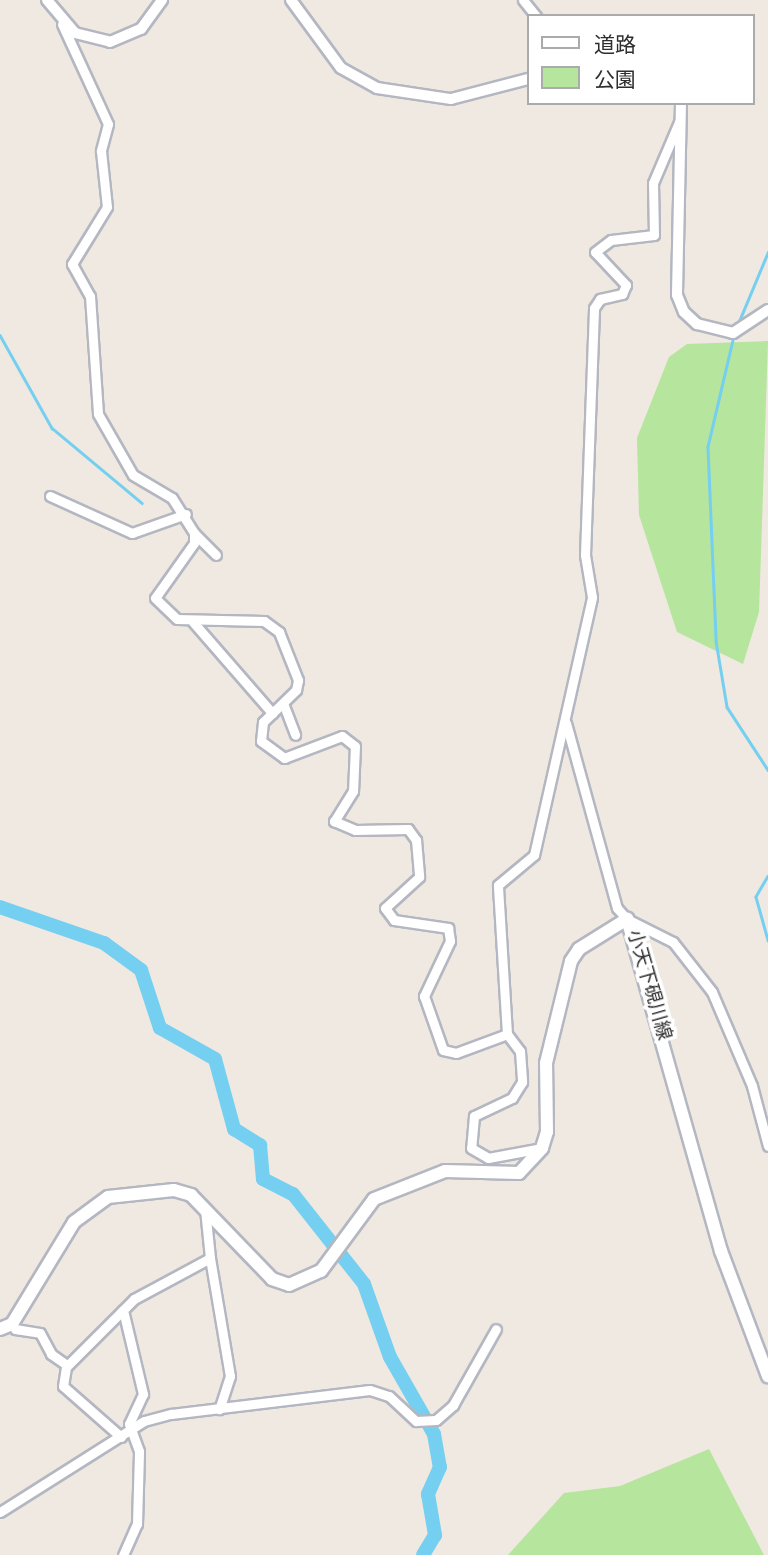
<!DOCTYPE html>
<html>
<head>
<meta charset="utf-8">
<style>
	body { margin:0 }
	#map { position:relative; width:768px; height:1555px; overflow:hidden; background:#efe9e1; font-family:Signika,"Noto Sans JP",sans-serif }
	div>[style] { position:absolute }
	.green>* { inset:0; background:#b6e59e }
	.stream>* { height:2.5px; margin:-1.25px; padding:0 1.25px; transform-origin:1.25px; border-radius:1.25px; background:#75cff0 }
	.river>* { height:14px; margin:-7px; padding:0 7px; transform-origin:7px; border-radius:7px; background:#75cff0 }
	.roads { filter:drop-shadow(2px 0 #b4b7c1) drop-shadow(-2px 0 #b4b7c1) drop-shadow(0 2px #b4b7c1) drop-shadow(0 -2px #b4b7c1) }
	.minor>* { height:9px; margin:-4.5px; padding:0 4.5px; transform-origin:4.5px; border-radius:4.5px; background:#fff }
	.tertiary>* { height:10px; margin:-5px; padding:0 5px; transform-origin:5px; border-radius:5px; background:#fff }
	.secondary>* { height:12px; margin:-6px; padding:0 6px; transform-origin:6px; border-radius:6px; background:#fff }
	span { translate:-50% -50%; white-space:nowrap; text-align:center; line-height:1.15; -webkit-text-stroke:7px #fff; paint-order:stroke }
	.street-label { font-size:19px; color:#2e2e2e }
	.legend { position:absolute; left:527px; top:14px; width:228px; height:91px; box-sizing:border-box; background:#fff; border:2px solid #ababab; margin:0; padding:9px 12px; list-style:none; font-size:21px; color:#2e2e2e }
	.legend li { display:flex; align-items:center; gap:14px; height:35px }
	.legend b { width:35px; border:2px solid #ababab }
</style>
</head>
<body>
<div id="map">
	<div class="green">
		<div style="clip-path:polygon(768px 341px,759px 612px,743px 664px,677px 632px,639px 515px,637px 438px,669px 357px,687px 344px)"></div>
		<div style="clip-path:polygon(709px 1449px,764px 1555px,508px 1555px,564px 1493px,620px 1486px)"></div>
	</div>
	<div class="stream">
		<div style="left:737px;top:326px;width:80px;rotate:-67.3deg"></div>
		<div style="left:0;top:335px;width:107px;rotate:60.8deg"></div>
		<div style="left:52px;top:428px;width:117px;rotate:39.8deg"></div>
		<div style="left:734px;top:336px;width:114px;rotate:103.2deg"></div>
		<div style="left:708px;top:447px;width:194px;rotate:87.6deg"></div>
		<div style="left:716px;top:641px;width:67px;rotate:80.5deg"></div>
		<div style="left:727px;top:707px;width:75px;rotate:56.9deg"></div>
		<div style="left:768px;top:876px;width:24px;rotate:120deg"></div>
		<div style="left:756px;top:897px;width:45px;rotate:74.4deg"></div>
	</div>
	<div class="river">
		<div style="left:0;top:907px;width:110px;rotate:19.1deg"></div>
		<div style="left:104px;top:943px;width:46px;rotate:36.1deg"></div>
		<div style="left:141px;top:970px;width:61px;rotate:71.9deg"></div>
		<div style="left:160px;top:1028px;width:63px;rotate:29.4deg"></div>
		<div style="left:215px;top:1059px;width:73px;rotate:74.8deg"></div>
		<div style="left:234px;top:1129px;width:31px;rotate:32deg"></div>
		<div style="left:260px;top:1145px;width:34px;rotate:85deg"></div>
		<div style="left:263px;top:1179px;width:34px;rotate:27deg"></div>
		<div style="left:293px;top:1194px;width:115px;rotate:51.7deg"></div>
		<div style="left:364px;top:1284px;width:77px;rotate:70.4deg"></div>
		<div style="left:390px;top:1357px;width:89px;rotate:60.3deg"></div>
		<div style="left:434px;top:1434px;width:34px;rotate:80deg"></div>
		<div style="left:440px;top:1467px;width:30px;rotate:114deg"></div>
		<div style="left:428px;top:1494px;width:42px;rotate:80.3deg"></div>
		<div style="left:435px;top:1535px;width:23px;rotate:121deg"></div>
	</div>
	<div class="roads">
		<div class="minor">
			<div style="left:523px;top:0;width:21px;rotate:51deg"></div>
			<div style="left:62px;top:24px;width:110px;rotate:65.3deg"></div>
			<div style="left:108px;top:124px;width:28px;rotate:105deg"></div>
			<div style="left:101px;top:151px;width:56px;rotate:83.9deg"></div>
			<div style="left:107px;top:207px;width:67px;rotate:121.6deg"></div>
			<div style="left:72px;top:264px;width:37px;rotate:61deg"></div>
			<div style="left:90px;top:296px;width:118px;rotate:86.1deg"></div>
			<div style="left:98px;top:414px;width:70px;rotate:60.2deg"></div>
			<div style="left:133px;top:475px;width:45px;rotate:30.5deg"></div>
			<div style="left:172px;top:498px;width:41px;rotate:57.8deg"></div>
			<div style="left:194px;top:533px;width:10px;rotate:90deg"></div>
			<div style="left:194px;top:543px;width:67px;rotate:125.3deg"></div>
			<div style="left:155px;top:598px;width:30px;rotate:44deg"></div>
			<div style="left:177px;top:619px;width:87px;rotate:1.3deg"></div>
			<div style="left:264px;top:621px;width:19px;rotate:36deg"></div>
			<div style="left:279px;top:632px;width:52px;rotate:68.4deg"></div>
			<div style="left:298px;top:680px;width:10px;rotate:101deg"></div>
			<div style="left:296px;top:690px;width:46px;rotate:135.9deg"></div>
			<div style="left:263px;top:722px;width:19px;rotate:96deg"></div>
			<div style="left:261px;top:741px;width:29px;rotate:36deg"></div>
			<div style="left:284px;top:758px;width:62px;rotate:-20.8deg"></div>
			<div style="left:342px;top:736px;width:16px;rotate:38deg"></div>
			<div style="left:355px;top:746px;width:45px;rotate:92.5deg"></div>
			<div style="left:353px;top:791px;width:36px;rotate:122deg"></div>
			<div style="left:334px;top:821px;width:23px;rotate:23deg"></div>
			<div style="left:355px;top:830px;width:53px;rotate:-1.1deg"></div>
			<div style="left:408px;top:829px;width:14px;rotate:54deg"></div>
			<div style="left:416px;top:840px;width:37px;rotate:85deg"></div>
			<div style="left:419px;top:877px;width:46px;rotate:137.6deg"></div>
			<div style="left:385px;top:908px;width:15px;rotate:53deg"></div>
			<div style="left:394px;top:920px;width:55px;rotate:8.4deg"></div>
			<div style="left:448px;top:928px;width:13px;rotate:81deg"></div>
			<div style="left:450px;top:941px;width:61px;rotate:115.3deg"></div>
			<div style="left:424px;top:996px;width:57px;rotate:70.6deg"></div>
			<div style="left:443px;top:1050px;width:13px;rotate:13deg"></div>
			<div style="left:456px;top:1053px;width:54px;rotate:-20.4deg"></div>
			<div style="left:507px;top:1034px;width:21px;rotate:53deg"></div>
			<div style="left:520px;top:1051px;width:31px;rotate:86deg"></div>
			<div style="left:522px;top:1082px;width:19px;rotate:122deg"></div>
			<div style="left:512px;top:1098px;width:42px;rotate:154.7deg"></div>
			<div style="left:474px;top:1116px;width:32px;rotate:95deg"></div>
			<div style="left:471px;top:1148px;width:20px;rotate:30deg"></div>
			<div style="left:488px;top:1158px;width:55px;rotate:-10.5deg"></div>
			<div style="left:50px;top:496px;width:90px;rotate:24.3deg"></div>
			<div style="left:132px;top:533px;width:57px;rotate:-19.4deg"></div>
			<div style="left:194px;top:533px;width:31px;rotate:45deg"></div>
			<div style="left:193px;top:622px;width:121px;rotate:49deg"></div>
			<div style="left:283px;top:703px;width:34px;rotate:69deg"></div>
			<div style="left:566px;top:723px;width:192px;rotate:74.6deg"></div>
			<div style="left:617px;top:908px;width:15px;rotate:48deg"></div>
			<div style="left:629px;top:920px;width:49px;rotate:26.6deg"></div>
			<div style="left:673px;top:942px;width:63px;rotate:52deg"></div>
			<div style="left:712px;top:992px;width:102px;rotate:66.9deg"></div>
			<div style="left:752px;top:1086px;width:62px;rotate:75.1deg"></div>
			<div style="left:507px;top:1034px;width:149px;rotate:-93.5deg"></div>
			<div style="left:498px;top:885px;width:47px;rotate:-39.8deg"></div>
			<div style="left:534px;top:855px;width:264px;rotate:-77.3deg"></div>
			<div style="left:592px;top:597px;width:43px;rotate:-99.5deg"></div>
			<div style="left:585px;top:555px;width:247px;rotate:-87.9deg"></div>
			<div style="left:594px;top:308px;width:11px;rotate:-56deg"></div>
			<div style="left:600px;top:299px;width:23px;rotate:-13deg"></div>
			<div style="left:622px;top:294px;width:10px;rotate:-66deg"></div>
			<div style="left:626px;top:285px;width:45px;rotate:-133.2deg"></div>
			<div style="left:595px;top:252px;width:20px;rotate:-37deg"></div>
			<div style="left:611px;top:240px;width:43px;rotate:-6.6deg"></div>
			<div style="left:654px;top:235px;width:52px;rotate:-91.1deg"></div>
			<div style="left:653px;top:183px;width:66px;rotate:-66.9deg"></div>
			<div style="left:210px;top:1258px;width:120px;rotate:80.4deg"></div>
			<div style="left:230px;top:1376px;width:35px;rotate:108deg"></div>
			<div style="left:15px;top:1329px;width:25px;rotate:9deg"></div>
			<div style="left:40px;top:1333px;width:24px;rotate:62deg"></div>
			<div style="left:51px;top:1354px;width:19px;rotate:35deg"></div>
			<div style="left:121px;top:1437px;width:77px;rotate:-138.7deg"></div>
			<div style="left:63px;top:1386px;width:19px;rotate:-81deg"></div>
			<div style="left:66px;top:1367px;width:96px;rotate:-45deg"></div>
			<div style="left:134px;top:1299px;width:86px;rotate:-28.3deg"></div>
			<div style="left:210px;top:1258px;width:49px;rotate:-95.8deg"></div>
			<div style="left:0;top:1512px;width:170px;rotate:-32.3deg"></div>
			<div style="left:144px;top:1421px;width:28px;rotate:-15deg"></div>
			<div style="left:171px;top:1414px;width:200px;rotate:-6.9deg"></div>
			<div style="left:370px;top:1390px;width:20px;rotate:18deg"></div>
			<div style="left:389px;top:1396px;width:37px;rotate:43deg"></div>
			<div style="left:416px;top:1421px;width:20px;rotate:-3deg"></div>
			<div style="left:436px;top:1420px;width:23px;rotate:-41deg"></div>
			<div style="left:453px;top:1405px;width:87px;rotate:-60.5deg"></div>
			<div style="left:123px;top:1555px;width:34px;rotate:-66deg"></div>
			<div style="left:137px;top:1524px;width:73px;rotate:-88.4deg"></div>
			<div style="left:139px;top:1451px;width:29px;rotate:-110deg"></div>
			<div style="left:129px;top:1424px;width:33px;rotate:-65deg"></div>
			<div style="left:143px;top:1394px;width:86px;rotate:-103.4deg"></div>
		</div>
		<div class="tertiary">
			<div style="left:47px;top:0;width:43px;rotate:49.7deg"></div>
			<div style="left:75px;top:33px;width:36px;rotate:14deg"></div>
			<div style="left:110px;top:42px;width:34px;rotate:-23deg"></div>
			<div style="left:141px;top:29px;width:36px;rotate:-54deg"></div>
			<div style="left:291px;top:0;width:84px;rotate:53.7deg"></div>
			<div style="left:341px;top:68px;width:41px;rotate:29.1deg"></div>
			<div style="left:377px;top:88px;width:75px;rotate:8.5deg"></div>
			<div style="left:451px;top:99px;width:80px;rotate:-14.6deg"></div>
			<div style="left:681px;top:103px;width:192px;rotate:91.2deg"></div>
			<div style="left:677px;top:295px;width:18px;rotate:68deg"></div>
			<div style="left:684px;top:312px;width:18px;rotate:43deg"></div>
			<div style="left:697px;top:324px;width:37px;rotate:14deg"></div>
			<div style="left:733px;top:333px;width:42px;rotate:-33.3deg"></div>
		</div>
		<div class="secondary">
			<div style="left:0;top:1329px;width:13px;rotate:-23deg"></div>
			<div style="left:12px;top:1324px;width:119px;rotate:-58.7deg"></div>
			<div style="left:74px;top:1222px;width:42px;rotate:-36.3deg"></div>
			<div style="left:108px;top:1197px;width:66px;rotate:-6.1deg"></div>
			<div style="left:174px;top:1190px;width:18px;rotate:16deg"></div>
			<div style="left:191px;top:1195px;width:117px;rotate:46deg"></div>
			<div style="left:272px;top:1279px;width:18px;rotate:19deg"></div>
			<div style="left:289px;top:1285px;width:35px;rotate:-24deg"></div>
			<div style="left:321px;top:1271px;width:89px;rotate:-53.6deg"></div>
			<div style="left:374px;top:1199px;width:76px;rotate:-21.5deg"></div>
			<div style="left:445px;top:1171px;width:74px;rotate:1.5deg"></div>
			<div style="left:519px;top:1173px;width:34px;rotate:-47deg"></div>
			<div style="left:542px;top:1148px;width:17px;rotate:-73deg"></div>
			<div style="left:547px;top:1132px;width:69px;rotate:-90.8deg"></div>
			<div style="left:546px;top:1063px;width:105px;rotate:-76.2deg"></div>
			<div style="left:571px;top:961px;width:14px;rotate:-56deg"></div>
			<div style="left:579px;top:949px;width:57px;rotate:-32deg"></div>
			<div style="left:627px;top:919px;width:345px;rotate:74.2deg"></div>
			<div style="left:721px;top:1251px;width:134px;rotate:69.4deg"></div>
		</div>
	</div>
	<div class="street-label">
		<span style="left:649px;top:985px;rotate:74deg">小天下硯川線</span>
	</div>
	<ul class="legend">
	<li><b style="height:9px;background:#fff"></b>道路</li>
	<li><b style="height:19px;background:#b6e59e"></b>公園</li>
	</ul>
</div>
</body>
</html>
